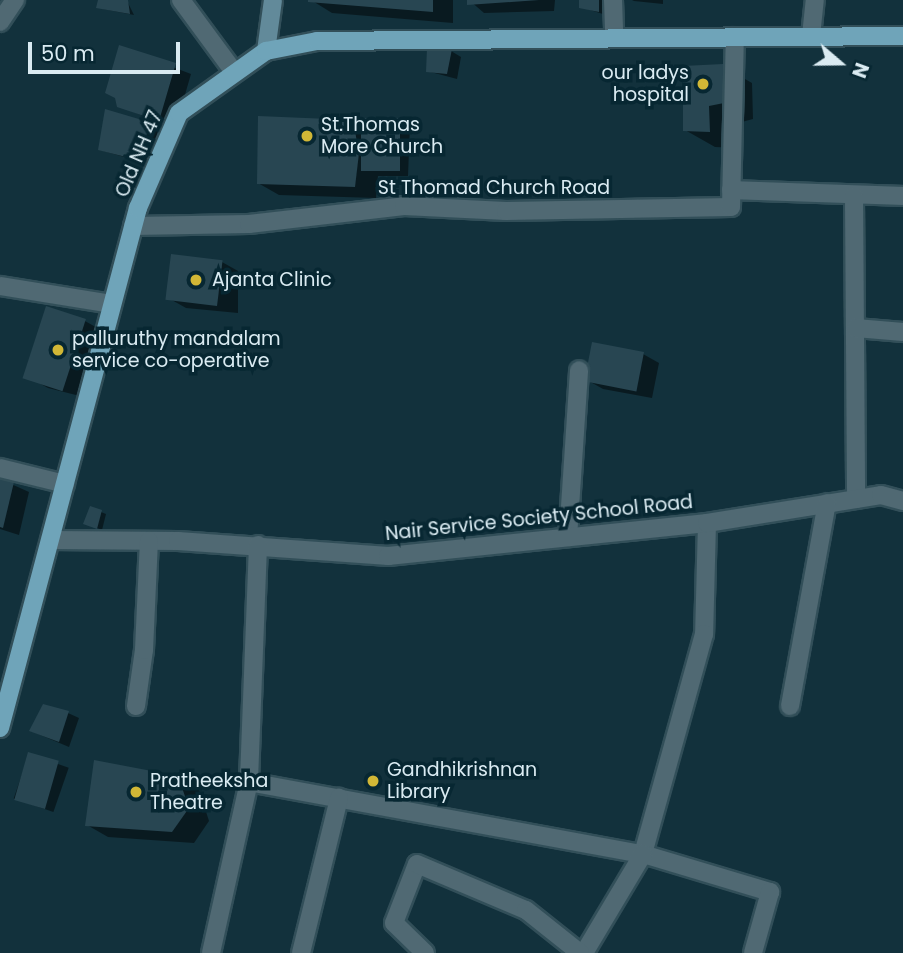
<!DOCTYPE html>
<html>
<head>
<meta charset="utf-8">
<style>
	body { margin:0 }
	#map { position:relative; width:903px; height:953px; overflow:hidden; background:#12313c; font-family:Poppins,sans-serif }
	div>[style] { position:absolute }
	.shadow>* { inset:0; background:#0007; transform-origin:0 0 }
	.building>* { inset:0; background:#284652; transform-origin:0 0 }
	.roads { filter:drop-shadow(2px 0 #324f59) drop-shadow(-2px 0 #324f59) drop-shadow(0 2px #324f59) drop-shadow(0 -2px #324f59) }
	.street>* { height:18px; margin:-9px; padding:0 9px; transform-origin:9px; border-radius:9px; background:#506973 }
	.secondary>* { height:18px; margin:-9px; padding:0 9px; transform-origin:9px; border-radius:9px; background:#628a9a }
	.primary>* { height:18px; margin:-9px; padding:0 9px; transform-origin:9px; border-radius:9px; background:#6fa4b9 }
	.dots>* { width:19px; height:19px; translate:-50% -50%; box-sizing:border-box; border:4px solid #072732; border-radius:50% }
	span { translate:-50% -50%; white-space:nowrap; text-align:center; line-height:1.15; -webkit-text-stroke:7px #072732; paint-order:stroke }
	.poi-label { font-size:19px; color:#daebf2 }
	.right { translate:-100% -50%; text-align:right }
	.left { translate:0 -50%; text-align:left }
	.street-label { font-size:19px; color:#daebf2 }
	.north { position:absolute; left:805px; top:28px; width:70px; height:70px; -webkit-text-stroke:5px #072732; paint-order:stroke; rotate:110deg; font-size:19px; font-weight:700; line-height:28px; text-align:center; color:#daebf2 }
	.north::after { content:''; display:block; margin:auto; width:24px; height:32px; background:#daebf2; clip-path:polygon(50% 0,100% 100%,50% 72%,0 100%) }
	.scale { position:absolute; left:28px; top:42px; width:152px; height:32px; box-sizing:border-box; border:4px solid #daebf2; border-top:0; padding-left:9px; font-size:21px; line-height:24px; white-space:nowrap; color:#daebf2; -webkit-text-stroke:5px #072732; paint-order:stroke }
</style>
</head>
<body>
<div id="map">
	<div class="shadow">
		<div style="clip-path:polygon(99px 0,127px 1px,134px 15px,103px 9px)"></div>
		<div style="clip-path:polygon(453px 0,453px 23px,332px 13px,311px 0)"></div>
		<div style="clip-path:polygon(469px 0,555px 0,554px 11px,484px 13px)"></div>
		<div style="clip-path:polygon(581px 0,609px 0,609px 16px,581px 7px)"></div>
		<div style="clip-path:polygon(632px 0,663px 0,663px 4px,634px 1px)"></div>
		<div style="clip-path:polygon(120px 47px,191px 74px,175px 129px,119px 106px)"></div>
		<div style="clip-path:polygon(451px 51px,461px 57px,457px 79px,427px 71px)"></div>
		<div style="clip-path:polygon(722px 66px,752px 83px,753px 119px,738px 123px,739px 148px,715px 147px,685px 130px)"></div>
		<div style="clip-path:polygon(400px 119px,410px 125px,408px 176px,378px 176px,376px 198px,279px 195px,258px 183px,352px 122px,363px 128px)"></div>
		<div style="clip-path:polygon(148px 124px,158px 130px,152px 165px,100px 150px)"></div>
		<div style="clip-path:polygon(222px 262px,238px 271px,238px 313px,186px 308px,170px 299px)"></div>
		<div style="clip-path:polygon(85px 321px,101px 330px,88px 398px,48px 388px,32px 379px)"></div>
		<div style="clip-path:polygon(643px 354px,659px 363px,652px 398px,603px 389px,587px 380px)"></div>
		<div style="clip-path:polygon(0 479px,29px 492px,19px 535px,0 529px)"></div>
		<div style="clip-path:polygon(91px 508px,106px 514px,102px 530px,90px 525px)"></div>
		<div style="clip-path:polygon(68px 713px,79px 718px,69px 747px,31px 731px)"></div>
		<div style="left:29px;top:754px;width:42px;height:47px;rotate:19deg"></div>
		<div style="clip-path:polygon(178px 777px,199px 790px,209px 821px,194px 843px,108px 837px,87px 825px)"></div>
	</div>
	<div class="building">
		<div style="clip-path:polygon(98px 0,128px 0,130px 14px,96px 8px)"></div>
		<div style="clip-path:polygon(308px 0,433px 0,433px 12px,308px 2px)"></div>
		<div style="clip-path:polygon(467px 0,539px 0,467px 5px)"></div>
		<div style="clip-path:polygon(579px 0,599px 0,599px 12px,579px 8px)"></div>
		<div style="clip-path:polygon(119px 45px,176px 63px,159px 121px,117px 107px,115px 98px,105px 93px)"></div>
		<div style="clip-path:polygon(427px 48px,452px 49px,447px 74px,426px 72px)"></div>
		<div style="clip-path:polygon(723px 64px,724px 103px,709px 106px,710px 132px,683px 131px,683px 66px)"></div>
		<div style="clip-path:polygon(105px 109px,149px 122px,142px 161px,98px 150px)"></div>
		<div style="clip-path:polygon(258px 116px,353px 120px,359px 153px,355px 187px,257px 184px)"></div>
		<div style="left:361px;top:118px;width:39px;height:53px"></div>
		<div style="left:171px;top:254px;width:52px;height:46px;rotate:7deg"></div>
		<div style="left:46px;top:306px;width:42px;height:76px;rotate:18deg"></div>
		<div style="left:592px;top:342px;width:53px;height:40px;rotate:11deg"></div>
		<div style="clip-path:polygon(0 478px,14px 482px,3px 528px,0 527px)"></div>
		<div style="clip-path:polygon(90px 506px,102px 510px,97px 529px,83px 524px)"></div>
		<div style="clip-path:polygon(43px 704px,69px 711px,59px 742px,29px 731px)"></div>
		<div style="left:28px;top:752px;width:32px;height:50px;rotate:16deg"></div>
		<div style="clip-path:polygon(94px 760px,178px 776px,189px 808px,172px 832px,85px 826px)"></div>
	</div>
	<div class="roads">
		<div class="street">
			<div style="left:181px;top:0;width:89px;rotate:53.6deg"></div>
			<div style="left:613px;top:0;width:37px;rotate:88deg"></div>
			<div style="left:0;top:22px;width:27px;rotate:-56deg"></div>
			<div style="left:811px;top:36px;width:36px;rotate:-84deg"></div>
			<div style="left:731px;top:190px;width:172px;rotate:2deg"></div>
			<div style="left:854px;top:196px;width:303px;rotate:89.6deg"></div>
			<div style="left:133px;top:226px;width:116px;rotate:-1deg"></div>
			<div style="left:249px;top:224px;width:156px;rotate:-6.6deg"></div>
			<div style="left:404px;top:206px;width:102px;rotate:2.8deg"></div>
			<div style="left:506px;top:211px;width:225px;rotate:-1deg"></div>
			<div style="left:731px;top:207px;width:170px;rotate:-88.7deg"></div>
			<div style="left:0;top:286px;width:113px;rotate:9.1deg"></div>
			<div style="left:856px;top:328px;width:47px;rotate:4.9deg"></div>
			<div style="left:0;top:468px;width:67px;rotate:13.8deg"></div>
			<div style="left:707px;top:523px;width:111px;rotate:91.5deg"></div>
			<div style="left:704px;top:634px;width:228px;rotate:105.5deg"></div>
			<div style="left:643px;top:854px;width:133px;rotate:16.7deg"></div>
			<div style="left:770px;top:892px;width:63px;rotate:105.6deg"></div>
			<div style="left:568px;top:537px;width:167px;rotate:-86.2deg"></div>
			<div style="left:50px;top:540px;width:128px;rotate:0.4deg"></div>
			<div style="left:178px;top:541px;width:211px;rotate:4.1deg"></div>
			<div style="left:388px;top:556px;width:321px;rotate:-5.9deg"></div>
			<div style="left:707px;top:523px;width:176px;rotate:-9.1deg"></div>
			<div style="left:881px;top:495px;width:23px;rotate:15deg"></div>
			<div style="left:258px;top:545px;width:237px;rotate:92.2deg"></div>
			<div style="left:249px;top:782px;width:401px;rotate:10.4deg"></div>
			<div style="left:643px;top:854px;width:115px;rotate:120.8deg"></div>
			<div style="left:136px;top:706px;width:57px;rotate:-81.9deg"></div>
			<div style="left:144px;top:650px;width:109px;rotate:-87.4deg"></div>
			<div style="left:790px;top:706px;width:206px;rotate:-79.7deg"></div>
			<div style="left:211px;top:953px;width:175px;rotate:-77.5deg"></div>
			<div style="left:301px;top:953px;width:160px;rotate:-76.2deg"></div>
			<div style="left:425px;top:953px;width:43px;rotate:-135.9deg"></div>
			<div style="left:394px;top:923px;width:63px;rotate:-68.7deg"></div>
			<div style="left:417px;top:864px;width:118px;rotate:22.9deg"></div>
			<div style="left:526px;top:910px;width:69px;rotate:38.5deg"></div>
		</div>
		<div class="secondary">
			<div style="left:266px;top:51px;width:51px;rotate:-82.2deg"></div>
		</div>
		<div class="primary">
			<div style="left:0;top:728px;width:538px;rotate:-75.14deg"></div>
			<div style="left:138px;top:208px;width:103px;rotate:-66.7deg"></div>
			<div style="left:179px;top:113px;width:107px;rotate:-35.5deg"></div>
			<div style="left:266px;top:51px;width:52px;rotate:-11.1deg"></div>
			<div style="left:317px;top:41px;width:586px;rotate:-0.49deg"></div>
		</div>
	</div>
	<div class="dots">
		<div style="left:703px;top:84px;background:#d1b736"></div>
		<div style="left:307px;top:136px;background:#d1b736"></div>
		<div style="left:196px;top:280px;background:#d1b736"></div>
		<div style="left:58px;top:350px;background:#d1b736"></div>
		<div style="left:373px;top:781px;background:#d1b736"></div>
		<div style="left:136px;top:792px;background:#d1b736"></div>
	</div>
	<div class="poi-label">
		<span class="right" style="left:689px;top:84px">our ladys<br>hospital</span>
		<span class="left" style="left:321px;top:136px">St.Thomas<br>More Church</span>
		<span class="left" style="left:212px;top:280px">Ajanta Clinic</span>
		<span class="left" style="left:72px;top:350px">palluruthy mandalam<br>service co-operative</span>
		<span class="left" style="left:387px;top:781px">Gandhikrishnan<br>Library</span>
		<span class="left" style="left:150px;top:792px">Pratheeksha<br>Theatre</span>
	</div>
	<div class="street-label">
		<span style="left:139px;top:154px;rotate:-67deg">Old NH 47</span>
		<span style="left:494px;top:188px">St Thomad Church Road</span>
		<span style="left:539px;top:518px;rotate:-6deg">Nair Service Society School Road</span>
	</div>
	<div class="north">N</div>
	<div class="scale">50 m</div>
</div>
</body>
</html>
